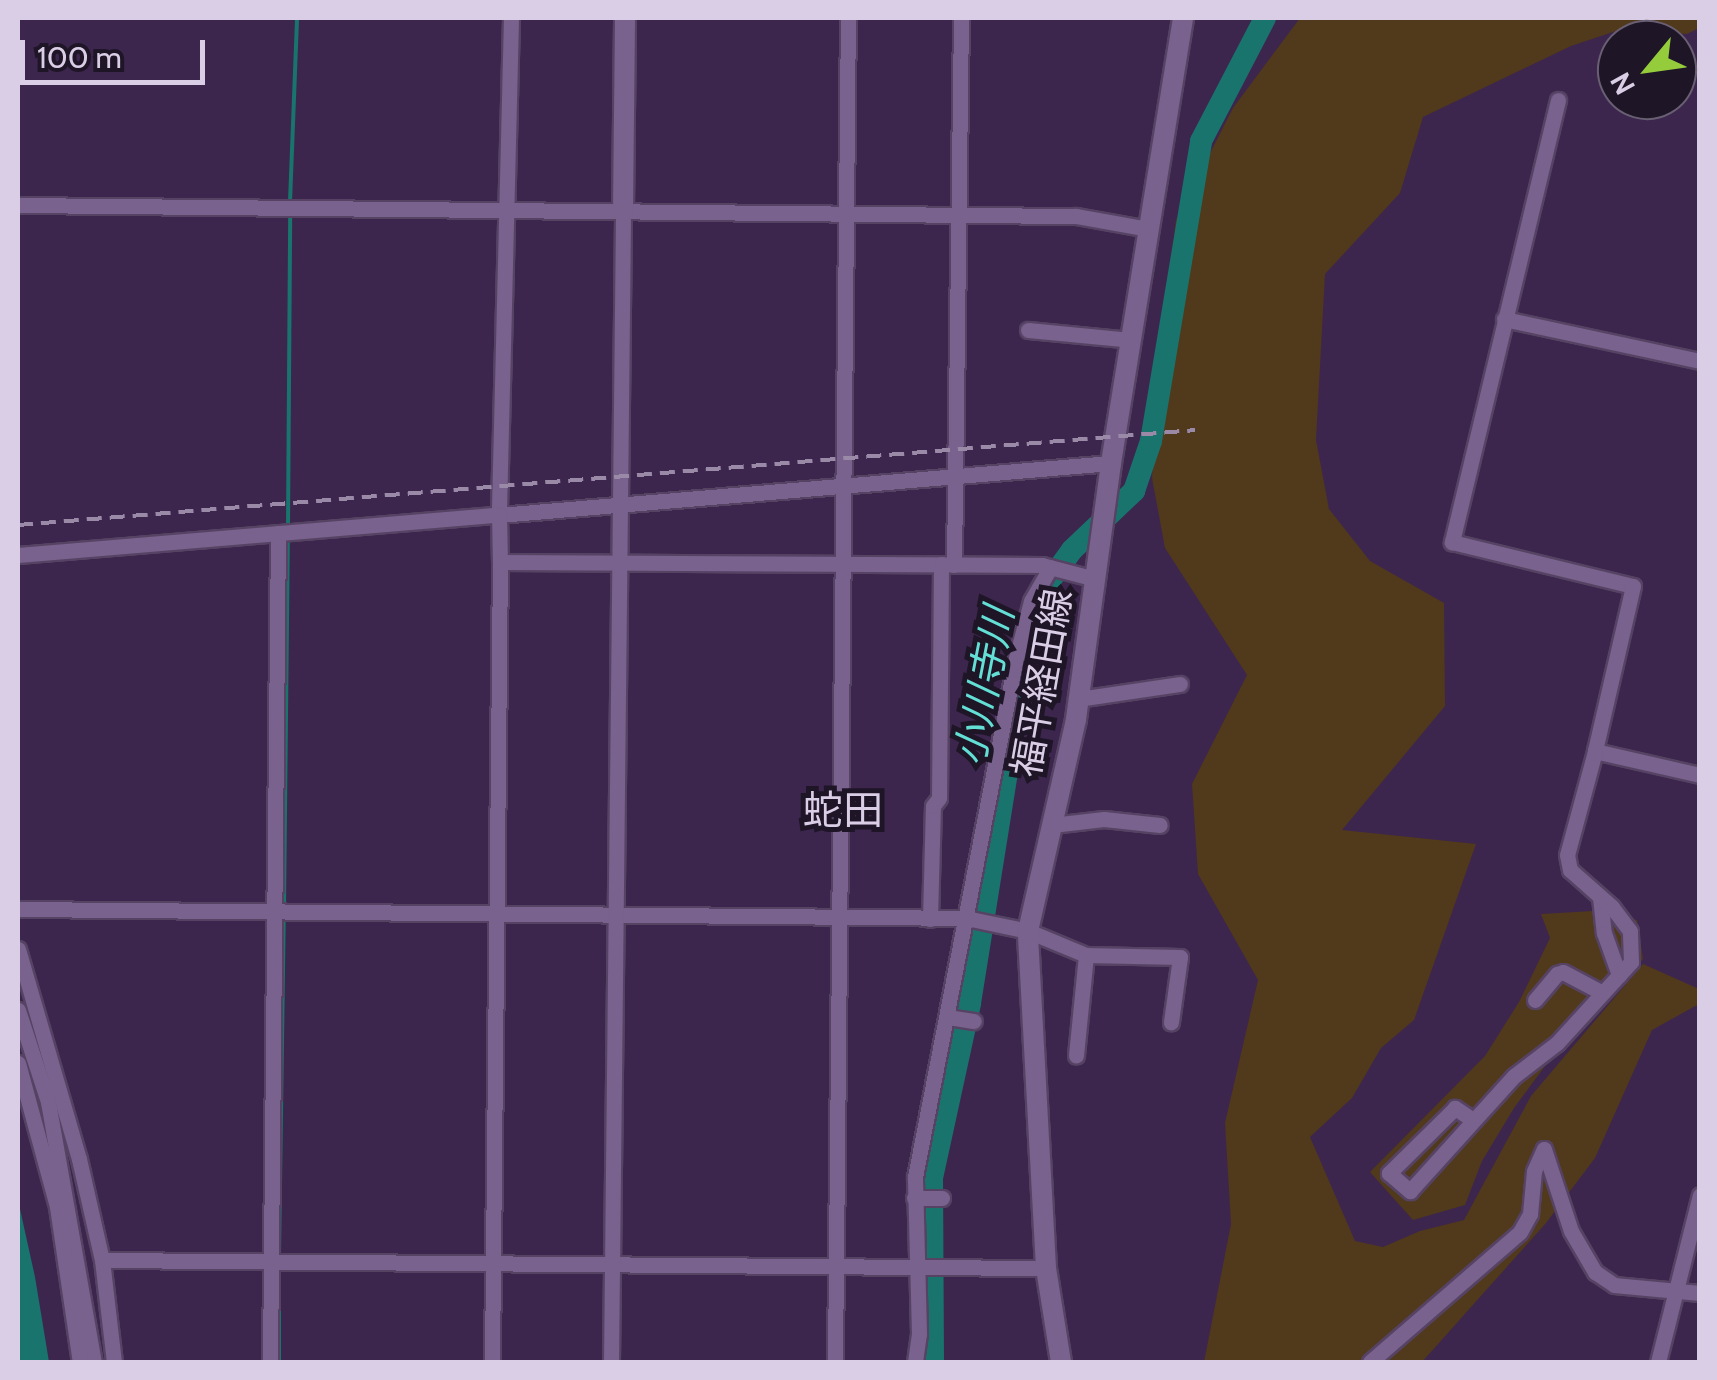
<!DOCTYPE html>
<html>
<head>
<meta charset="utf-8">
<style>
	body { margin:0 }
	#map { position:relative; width:1717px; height:1380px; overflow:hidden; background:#3c264d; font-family:Cabin,"Noto Sans JP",sans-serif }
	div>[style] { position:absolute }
	.green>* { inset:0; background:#51391c }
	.water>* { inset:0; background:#1a746e }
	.stream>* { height:4px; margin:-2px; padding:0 2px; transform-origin:2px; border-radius:2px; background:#1a746e }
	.river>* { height:22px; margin:-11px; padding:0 11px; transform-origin:11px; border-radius:11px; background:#1a746e }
	.roads { filter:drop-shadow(2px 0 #564364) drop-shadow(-2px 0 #564364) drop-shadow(0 2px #564364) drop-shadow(0 -2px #564364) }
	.street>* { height:15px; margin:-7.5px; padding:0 7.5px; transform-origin:7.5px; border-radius:7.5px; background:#79628d }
	.secondary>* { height:20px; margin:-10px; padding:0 10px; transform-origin:10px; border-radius:10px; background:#79628d }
	.rail>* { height:4px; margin-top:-2px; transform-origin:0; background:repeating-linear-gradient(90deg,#9a8aa8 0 15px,transparent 0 23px) }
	span { translate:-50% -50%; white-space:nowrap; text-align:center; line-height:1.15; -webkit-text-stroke:10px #1e1526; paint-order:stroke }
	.street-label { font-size:38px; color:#dacee6 }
	.water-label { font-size:40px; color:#64dfd6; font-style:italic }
	.neighbourhood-label { font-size:40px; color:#dacee6 }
	.frame { position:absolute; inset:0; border:20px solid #dacee6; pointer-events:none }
	.north { position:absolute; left:1597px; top:20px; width:100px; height:100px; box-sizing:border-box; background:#1e1526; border:2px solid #695f73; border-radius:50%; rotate:241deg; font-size:28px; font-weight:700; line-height:40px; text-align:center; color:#dacee6 }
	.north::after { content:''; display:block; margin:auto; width:35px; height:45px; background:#94cc3c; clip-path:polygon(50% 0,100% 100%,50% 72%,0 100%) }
	.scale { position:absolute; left:20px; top:40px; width:185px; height:45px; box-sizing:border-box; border:5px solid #dacee6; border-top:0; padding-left:12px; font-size:30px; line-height:35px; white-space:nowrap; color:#dacee6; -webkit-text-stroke:8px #1e1526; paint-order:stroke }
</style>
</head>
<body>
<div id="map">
	<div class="green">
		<div style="clip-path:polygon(1300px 18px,1699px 18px,1699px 28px,1687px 34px,1619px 30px,1571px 46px,1423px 117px,1400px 193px,1325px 274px,1316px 440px,1329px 509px,1370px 561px,1444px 603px,1445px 706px,1342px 830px,1476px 844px,1414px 1020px,1381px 1048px,1352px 1098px,1310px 1137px,1355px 1241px,1383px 1247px,1420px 1231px,1464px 1220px,1531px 1096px,1643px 964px,1699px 989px,1699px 1004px,1652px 1030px,1595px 1158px,1546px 1223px,1422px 1362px,1204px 1362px,1231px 1224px,1225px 1123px,1258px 980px,1198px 874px,1192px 784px,1247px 675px,1165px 548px,1152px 478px,1161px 341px,1176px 220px,1233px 108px)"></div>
		<div style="clip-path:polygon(1593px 911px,1637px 920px,1643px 959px,1545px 1066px,1514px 1108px,1482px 1161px,1465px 1205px,1413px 1220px,1370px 1172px,1485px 1056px,1519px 1002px,1550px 938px,1541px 914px)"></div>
	</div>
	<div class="water">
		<div style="clip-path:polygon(18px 1200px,35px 1277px,49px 1362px,18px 1362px)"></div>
	</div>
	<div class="stream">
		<div style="left:290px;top:202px;width:184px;rotate:-87.8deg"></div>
		<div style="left:288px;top:527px;width:316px;rotate:-89.6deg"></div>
		<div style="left:284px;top:907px;width:371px;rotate:-89.4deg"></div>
		<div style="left:279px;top:1257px;width:341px;rotate:-89.2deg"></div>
		<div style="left:279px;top:1362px;width:96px;rotate:-90deg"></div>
	</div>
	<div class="river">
		<div style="left:1046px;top:586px;width:44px;rotate:-54.2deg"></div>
		<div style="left:1072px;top:550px;width:86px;rotate:-43.6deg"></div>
		<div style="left:1134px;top:491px;width:53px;rotate:-71.2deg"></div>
		<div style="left:1151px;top:441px;width:304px;rotate:-80.5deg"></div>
		<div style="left:1201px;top:141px;width:139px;rotate:-62.5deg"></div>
		<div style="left:933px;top:1362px;width:184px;rotate:-90.3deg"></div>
		<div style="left:932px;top:1178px;width:179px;rotate:-77.7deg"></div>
		<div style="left:970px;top:1003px;width:378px;rotate:-80.9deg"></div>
	</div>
	<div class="roads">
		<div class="street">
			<div style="left:511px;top:18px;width:497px;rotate:91.4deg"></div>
			<div style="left:499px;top:515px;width:614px;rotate:-4.86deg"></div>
			<div style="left:1558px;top:100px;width:455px;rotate:103.5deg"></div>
			<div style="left:1452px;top:542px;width:186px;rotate:13.7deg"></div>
			<div style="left:1633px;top:586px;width:169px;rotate:103deg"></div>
			<div style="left:1595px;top:751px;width:108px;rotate:12.9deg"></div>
			<div style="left:18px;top:205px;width:1058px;rotate:0.6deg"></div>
			<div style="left:1076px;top:216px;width:74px;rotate:10.1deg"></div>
			<div style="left:1504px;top:319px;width:200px;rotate:12.1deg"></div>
			<div style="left:1028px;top:330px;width:103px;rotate:5.5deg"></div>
			<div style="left:18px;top:555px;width:483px;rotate:-4.8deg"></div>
			<div style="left:499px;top:515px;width:47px;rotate:88.8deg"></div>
			<div style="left:500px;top:562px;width:542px;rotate:0.32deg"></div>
			<div style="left:1042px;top:565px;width:55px;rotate:14.8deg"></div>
			<div style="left:954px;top:565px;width:547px;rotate:-89.27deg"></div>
			<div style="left:1078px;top:699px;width:103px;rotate:-8.4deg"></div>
			<div style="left:1052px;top:825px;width:52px;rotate:-6.6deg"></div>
			<div style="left:1104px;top:819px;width:56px;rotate:6.1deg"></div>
			<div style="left:1600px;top:897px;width:36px;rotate:84deg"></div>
			<div style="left:1604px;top:933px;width:45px;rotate:70.3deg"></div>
			<div style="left:18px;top:909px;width:948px;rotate:0.54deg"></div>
			<div style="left:966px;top:918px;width:63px;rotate:11.8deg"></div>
			<div style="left:1028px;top:931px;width:63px;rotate:22.5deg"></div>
			<div style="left:1086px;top:955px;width:101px;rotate:95.7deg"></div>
			<div style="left:930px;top:919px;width:113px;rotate:-88.5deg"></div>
			<div style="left:933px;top:806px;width:10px;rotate:-53deg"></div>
			<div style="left:939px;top:798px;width:234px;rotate:-89.5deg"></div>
			<div style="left:18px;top:949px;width:219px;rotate:73.8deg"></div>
			<div style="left:79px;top:1159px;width:104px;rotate:77.2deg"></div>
			<div style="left:1086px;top:955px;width:94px;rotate:1.2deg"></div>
			<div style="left:1180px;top:957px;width:66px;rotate:97.9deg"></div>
			<div style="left:1535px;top:1000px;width:34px;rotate:-50deg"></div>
			<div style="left:1557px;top:974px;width:6px;rotate:-18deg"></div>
			<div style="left:1563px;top:972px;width:43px;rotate:27.8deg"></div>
			<div style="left:18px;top:1010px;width:97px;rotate:71.9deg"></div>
			<div style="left:48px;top:1102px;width:264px;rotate:80deg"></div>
			<div style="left:948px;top:1017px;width:26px;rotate:9deg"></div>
			<div style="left:18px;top:1063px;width:149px;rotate:74.8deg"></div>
			<div style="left:57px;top:1207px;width:157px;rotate:81.6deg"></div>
			<div style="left:1473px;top:1120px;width:22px;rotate:-146deg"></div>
			<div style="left:1455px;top:1108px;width:93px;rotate:135.4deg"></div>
			<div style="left:1389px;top:1173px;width:28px;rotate:41deg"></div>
			<div style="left:1410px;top:1191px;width:155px;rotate:-47.9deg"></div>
			<div style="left:1514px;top:1076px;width:54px;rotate:-37.5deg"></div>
			<div style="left:1557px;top:1043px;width:110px;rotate:-47.6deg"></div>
			<div style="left:1631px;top:962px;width:31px;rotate:-92deg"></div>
			<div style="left:1630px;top:931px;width:30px;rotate:-127deg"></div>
			<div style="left:1612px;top:907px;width:56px;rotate:-138.6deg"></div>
			<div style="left:1570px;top:870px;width:15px;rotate:-101deg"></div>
			<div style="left:1567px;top:855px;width:108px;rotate:-74.9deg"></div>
			<div style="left:914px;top:1198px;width:28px"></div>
			<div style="left:114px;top:1362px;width:103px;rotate:-96.7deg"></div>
			<div style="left:102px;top:1260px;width:944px;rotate:0.49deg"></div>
			<div style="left:270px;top:1362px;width:829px;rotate:-89.45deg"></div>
			<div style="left:492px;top:1362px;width:800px;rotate:-89.43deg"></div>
			<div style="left:611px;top:1362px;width:1151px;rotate:-89.4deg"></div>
			<div style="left:835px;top:1362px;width:1344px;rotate:-89.45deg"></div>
			<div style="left:915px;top:1362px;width:29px;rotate:-82deg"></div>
			<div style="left:919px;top:1333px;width:156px;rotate:-91.5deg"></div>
			<div style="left:915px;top:1177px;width:525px;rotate:-79.01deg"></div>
			<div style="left:1015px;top:662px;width:63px;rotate:-75.3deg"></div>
			<div style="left:1031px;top:601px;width:39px;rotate:-60deg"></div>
			<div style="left:1370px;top:1362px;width:198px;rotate:-40.9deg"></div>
			<div style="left:1520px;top:1232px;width:21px;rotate:-61deg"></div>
			<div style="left:1530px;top:1214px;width:43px;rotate:-84.7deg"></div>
			<div style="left:1534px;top:1171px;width:24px;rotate:-66deg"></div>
			<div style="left:1544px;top:1149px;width:86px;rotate:71.8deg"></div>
			<div style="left:1571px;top:1231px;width:48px;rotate:59.7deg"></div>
			<div style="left:1595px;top:1272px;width:23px;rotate:34deg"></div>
			<div style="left:1614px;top:1285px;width:86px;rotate:5.3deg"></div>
			<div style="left:1658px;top:1362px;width:172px;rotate:-75.9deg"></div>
		</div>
		<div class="secondary">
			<div style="left:623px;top:211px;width:193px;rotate:-89.4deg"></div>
			<div style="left:1061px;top:1362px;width:95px;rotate:-99.1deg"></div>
			<div style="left:1046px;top:1268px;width:337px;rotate:-93.1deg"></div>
			<div style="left:1028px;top:931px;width:217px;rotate:-77.2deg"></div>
			<div style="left:1076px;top:719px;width:258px;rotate:-82.2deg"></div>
			<div style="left:1111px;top:463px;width:451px;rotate:-80.8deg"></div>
		</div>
	</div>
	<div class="rail">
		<div style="left:18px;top:525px;width:1181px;rotate:-4.61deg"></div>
	</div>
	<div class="street-label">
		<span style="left:1042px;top:683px;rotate:-80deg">福平経田線</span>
	</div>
	<div class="water-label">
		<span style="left:984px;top:686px;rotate:-79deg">小川寺川</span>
	</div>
	<div class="neighbourhood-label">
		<span style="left:843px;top:810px">蛇田</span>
	</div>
	<div class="frame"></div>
	<div class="north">N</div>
	<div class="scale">100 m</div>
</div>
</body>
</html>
